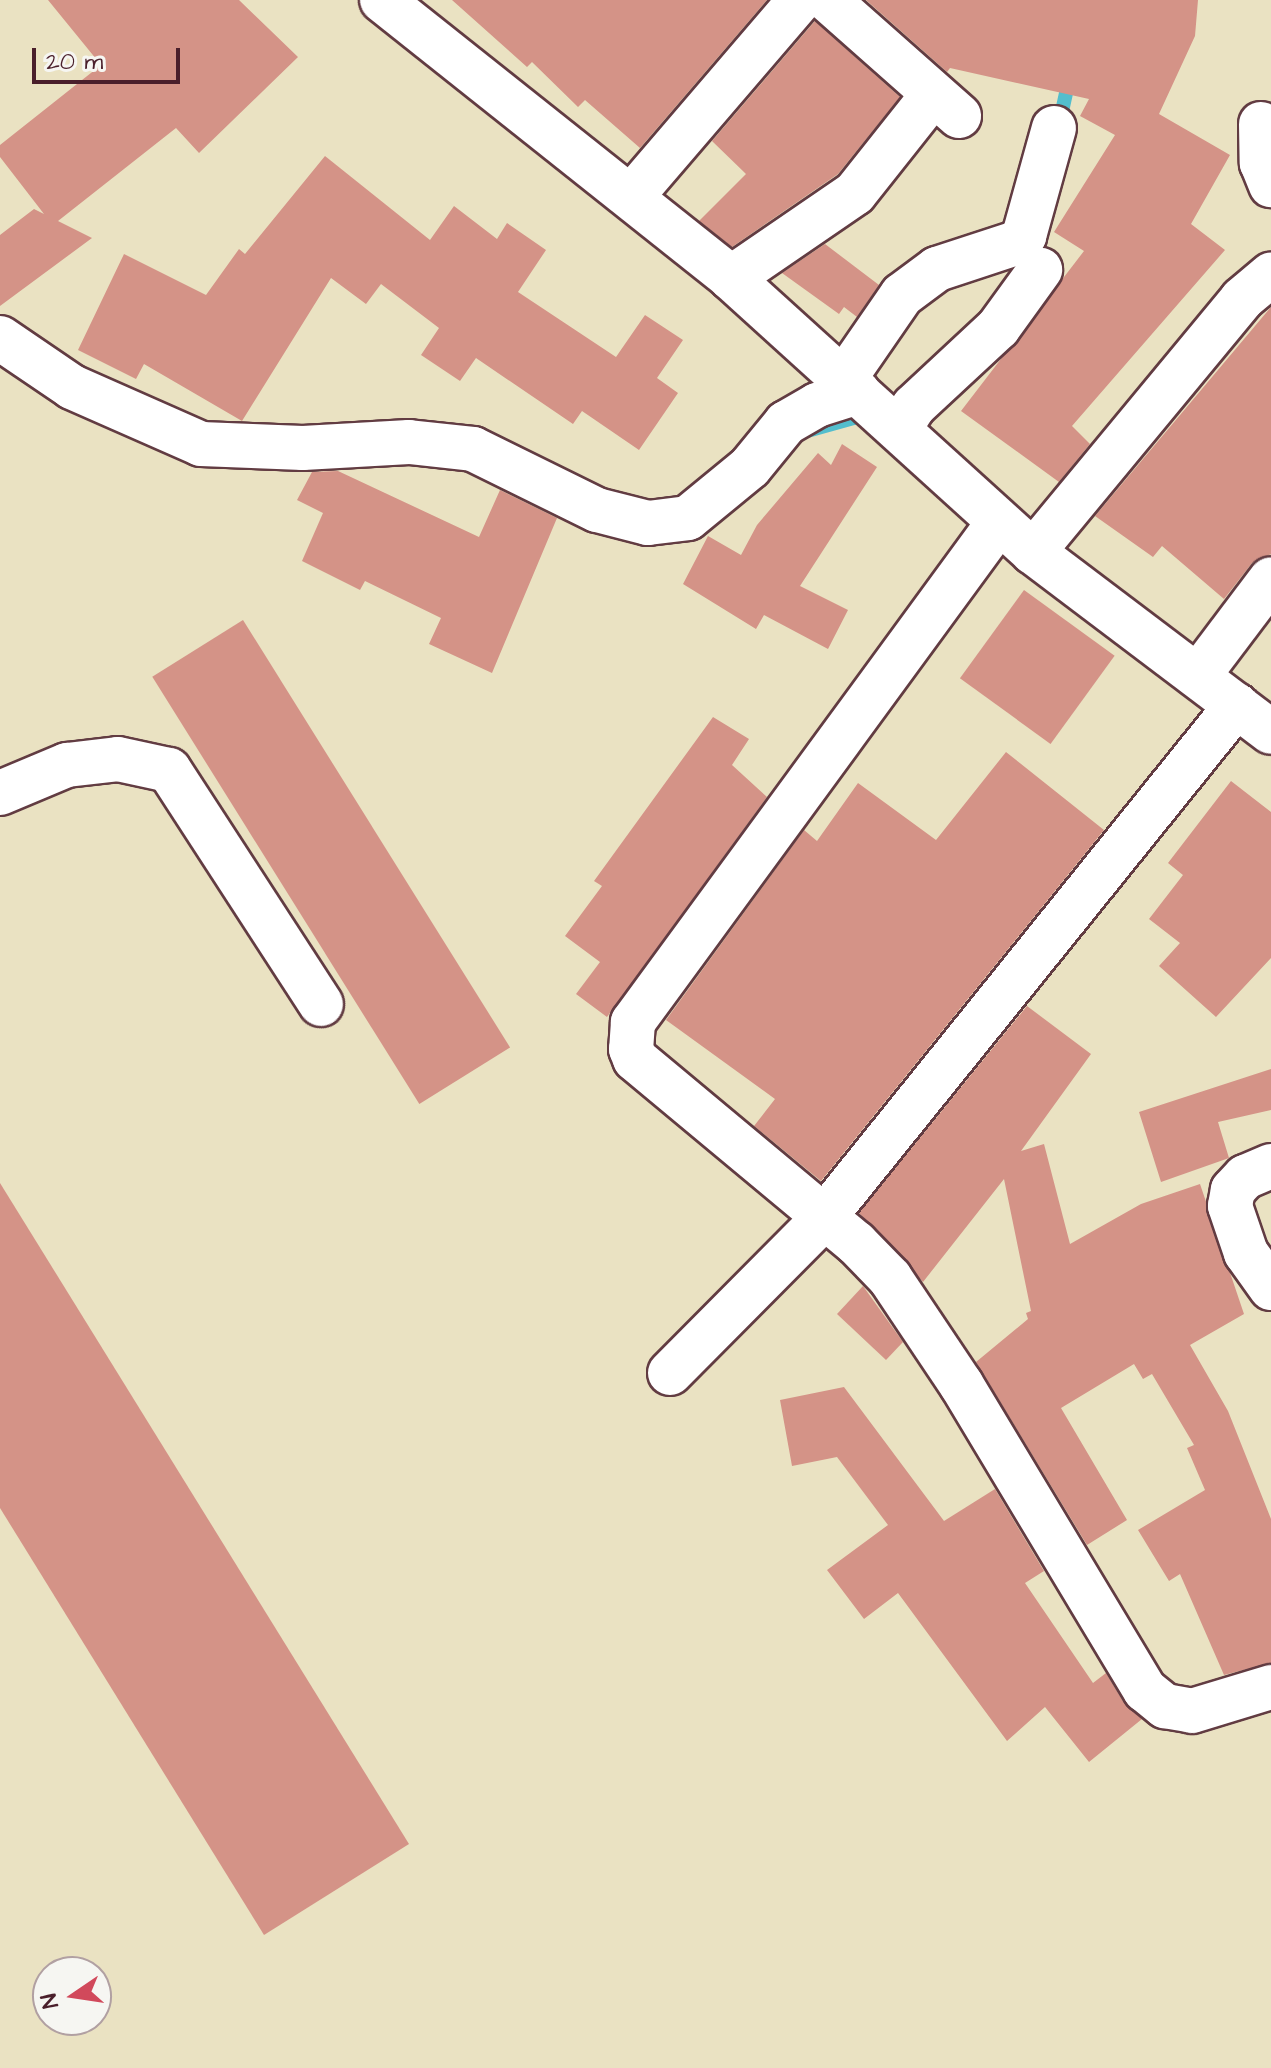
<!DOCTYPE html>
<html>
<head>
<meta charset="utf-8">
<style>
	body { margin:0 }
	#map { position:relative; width:1271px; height:2068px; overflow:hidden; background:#eae2c2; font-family:"Architects Daughter",sans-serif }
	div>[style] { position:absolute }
	.stream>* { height:14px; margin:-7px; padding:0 7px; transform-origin:7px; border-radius:7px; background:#53becd }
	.building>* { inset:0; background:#d49387; transform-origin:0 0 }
	.roads { filter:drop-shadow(2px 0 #623c42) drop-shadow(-2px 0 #623c42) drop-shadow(0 2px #623c42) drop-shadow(0 -2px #623c42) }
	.minor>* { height:44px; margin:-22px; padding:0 22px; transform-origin:22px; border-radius:22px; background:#fff }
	span { translate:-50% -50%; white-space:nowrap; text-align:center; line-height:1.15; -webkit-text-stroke:7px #f6f6f2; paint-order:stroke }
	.north { position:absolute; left:32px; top:1956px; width:80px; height:80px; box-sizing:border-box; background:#f6f6f2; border:2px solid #b1a0a2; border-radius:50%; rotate:257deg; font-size:22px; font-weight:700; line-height:32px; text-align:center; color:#4a1f2b }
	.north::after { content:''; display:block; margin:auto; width:28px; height:36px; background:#d1495b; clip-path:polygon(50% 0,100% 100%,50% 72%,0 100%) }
	.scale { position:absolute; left:32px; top:48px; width:148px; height:36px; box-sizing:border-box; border:4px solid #4a1f2b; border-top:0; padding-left:10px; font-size:24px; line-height:28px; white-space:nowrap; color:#4a1f2b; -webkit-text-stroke:6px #f6f6f2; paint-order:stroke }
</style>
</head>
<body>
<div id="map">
	<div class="stream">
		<div style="left:1059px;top:125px;width:51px;rotate:-77.6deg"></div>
		<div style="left:807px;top:431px;width:67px;rotate:-15.5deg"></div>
	</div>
	<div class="building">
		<div style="clip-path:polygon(48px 0,239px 0,298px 57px,199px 153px,176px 128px,58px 221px,92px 238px,0 306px,0 235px,34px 209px,44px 214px,0 157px,0 145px,101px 65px)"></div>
		<div style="clip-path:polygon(452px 0,767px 0,640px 148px,585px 100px,578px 107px,532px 62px,527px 67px)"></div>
		<div style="clip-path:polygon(866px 0,1198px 0,1195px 36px,1159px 114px,1230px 155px,1191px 224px,1225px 250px,1072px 426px,1090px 444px,1059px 482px,961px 411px,1084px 251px,1054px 232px,1115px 135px,1080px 116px,1089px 99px,950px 68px,947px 72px)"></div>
		<div style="clip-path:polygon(815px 21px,900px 97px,838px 174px,732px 247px,699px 221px,746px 174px,712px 141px)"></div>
		<div style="clip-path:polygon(325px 156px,430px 240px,454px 206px,497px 239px,507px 223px,546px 250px,518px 292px,616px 357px,645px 315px,683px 340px,657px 378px,678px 393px,639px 450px,582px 411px,573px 424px,476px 358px,460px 381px,421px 355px,439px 328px,381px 284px,366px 304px,331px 278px,242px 421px,144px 364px,136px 379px,78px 350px,124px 254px,206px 295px,239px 249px,245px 254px)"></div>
		<div style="clip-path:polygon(825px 244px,879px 285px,857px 317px,844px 307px,839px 314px,782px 273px)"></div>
		<div style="clip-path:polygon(1271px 307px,1271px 554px,1252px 563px,1224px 599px,1162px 546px,1153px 557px,1095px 516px)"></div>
		<div style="clip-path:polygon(842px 444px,877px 467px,800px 586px,848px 610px,828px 649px,764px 615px,756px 629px,683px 584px,708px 536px,741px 555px,757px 525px,818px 453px,831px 465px)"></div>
		<div style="clip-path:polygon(338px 471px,479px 537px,500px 490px,557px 518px,492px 673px,429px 644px,441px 618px,365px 581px,360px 590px,302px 561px,323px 513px,297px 500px,312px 472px)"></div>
		<div style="left:1024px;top:590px;width:112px;height:109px;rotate:36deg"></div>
		<div style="left:243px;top:620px;width:504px;height:107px;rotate:58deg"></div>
		<div style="clip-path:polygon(713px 717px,749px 739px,732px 765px,767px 797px,607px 1017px,576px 994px,600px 962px,565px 936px,602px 886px,594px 881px)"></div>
		<div style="clip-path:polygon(1006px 752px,1104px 830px,821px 1181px,754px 1126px,775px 1099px,666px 1020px,804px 830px,817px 841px,858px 783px,936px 840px)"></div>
		<div style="clip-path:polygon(1231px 781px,1271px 812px,1271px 958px,1216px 1017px,1159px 966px,1180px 943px,1149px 919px,1183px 875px,1168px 863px)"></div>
		<div style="clip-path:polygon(1027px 1006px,1091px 1054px,1021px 1151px,1044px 1144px,1070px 1244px,1141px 1204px,1200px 1184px,1244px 1314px,1190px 1345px,1228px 1411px,1271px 1519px,1271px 1663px,1224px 1675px,1180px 1574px,1169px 1581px,1138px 1530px,1205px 1490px,1187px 1448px,1194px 1445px,1152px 1374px,1143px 1379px,1134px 1364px,1061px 1408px,1127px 1520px,1087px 1545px,976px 1362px,1028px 1319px,1026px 1313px,1031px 1311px,1004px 1179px,923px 1282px,859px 1213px)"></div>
		<div style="clip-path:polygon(1271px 1069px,1271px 1110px,1218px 1122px,1229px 1158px,1161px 1182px,1139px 1112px)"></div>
		<div style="clip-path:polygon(0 1183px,409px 1844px,264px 1935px,0 1508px)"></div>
		<div style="clip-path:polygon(863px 1286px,903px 1342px,886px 1360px,837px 1314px)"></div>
		<div style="clip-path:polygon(844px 1387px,944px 1521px,995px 1489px,1044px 1571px,1025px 1583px,1093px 1683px,1106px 1673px,1124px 1703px,1142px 1719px,1089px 1762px,1045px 1707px,1007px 1741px,898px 1593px,864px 1619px,827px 1570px,888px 1525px,837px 1457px,792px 1466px,780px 1400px)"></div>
	</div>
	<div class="roads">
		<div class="minor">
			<div style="left:382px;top:0;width:446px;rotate:38.5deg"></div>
			<div style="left:731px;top:278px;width:408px;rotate:42.2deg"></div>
			<div style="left:1033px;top:552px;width:298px;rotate:37.1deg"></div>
			<div style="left:828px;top:0;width:175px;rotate:41.5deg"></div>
			<div style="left:1261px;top:124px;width:39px;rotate:89deg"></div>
			<div style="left:1262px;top:163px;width:24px;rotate:68deg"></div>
			<div style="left:631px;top:197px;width:260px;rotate:-49.4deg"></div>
			<div style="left:731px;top:278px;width:150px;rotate:-34.4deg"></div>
			<div style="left:855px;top:193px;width:124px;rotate:-51.6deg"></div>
			<div style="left:0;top:338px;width:87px;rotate:34.2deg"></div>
			<div style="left:72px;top:387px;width:141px;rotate:23.8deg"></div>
			<div style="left:201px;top:444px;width:102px;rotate:2.2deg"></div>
			<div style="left:303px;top:448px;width:106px;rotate:-3.2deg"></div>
			<div style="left:409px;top:442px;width:64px;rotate:6.2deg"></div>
			<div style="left:473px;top:449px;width:138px;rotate:26.2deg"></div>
			<div style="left:597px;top:510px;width:53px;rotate:14.3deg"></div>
			<div style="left:648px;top:523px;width:40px;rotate:-7.1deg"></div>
			<div style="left:688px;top:518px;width:80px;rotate:-39.4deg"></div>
			<div style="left:750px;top:467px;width:57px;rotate:-50.7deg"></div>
			<div style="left:786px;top:423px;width:36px;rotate:-30deg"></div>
			<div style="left:817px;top:405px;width:43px;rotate:-17.6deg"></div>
			<div style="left:844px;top:379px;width:102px;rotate:-55.4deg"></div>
			<div style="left:902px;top:295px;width:44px;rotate:-36.6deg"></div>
			<div style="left:937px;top:269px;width:83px;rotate:-18.2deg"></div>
			<div style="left:1016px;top:243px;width:11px;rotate:-41deg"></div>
			<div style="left:1024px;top:236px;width:112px;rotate:-74.5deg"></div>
			<div style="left:899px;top:429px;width:27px;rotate:-57deg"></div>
			<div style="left:914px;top:406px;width:115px;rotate:-42.9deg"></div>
			<div style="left:998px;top:328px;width:72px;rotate:-54.1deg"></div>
			<div style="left:999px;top:522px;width:620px;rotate:126.2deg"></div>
			<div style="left:633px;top:1022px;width:27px;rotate:94deg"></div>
			<div style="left:631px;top:1049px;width:11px;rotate:68deg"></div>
			<div style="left:635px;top:1059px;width:288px;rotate:39.8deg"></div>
			<div style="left:856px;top:1243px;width:49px;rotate:45.8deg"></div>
			<div style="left:890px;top:1278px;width:128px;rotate:56.2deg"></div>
			<div style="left:961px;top:1384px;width:357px;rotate:59deg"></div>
			<div style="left:1145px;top:1690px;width:26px;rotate:39deg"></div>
			<div style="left:1165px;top:1706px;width:27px;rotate:10deg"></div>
			<div style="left:1192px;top:1711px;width:83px;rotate:-16.9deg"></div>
			<div style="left:1033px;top:552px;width:328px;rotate:-50.4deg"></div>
			<div style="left:1242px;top:299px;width:38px;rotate:-40deg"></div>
			<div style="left:1198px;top:676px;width:121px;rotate:-53deg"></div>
			<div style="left:0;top:793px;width:73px;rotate:-22.7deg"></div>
			<div style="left:67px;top:765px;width:51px;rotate:-6.7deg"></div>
			<div style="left:118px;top:759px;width:52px;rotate:12.2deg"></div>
			<div style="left:169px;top:770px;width:279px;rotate:57deg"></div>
			<div style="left:1271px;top:1166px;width:28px;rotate:157deg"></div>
			<div style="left:1245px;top:1177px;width:18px;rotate:133deg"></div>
			<div style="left:1233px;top:1190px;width:16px;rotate:101deg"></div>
			<div style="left:1230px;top:1206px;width:50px;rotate:71.2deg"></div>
			<div style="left:1246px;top:1253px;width:43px;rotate:54.5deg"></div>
			<div style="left:670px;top:1373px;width:216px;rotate:-45.2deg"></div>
			<div style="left:822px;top:1220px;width:661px;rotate:-51.14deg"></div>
		</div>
	</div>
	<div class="north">N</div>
	<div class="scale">20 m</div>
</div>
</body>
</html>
